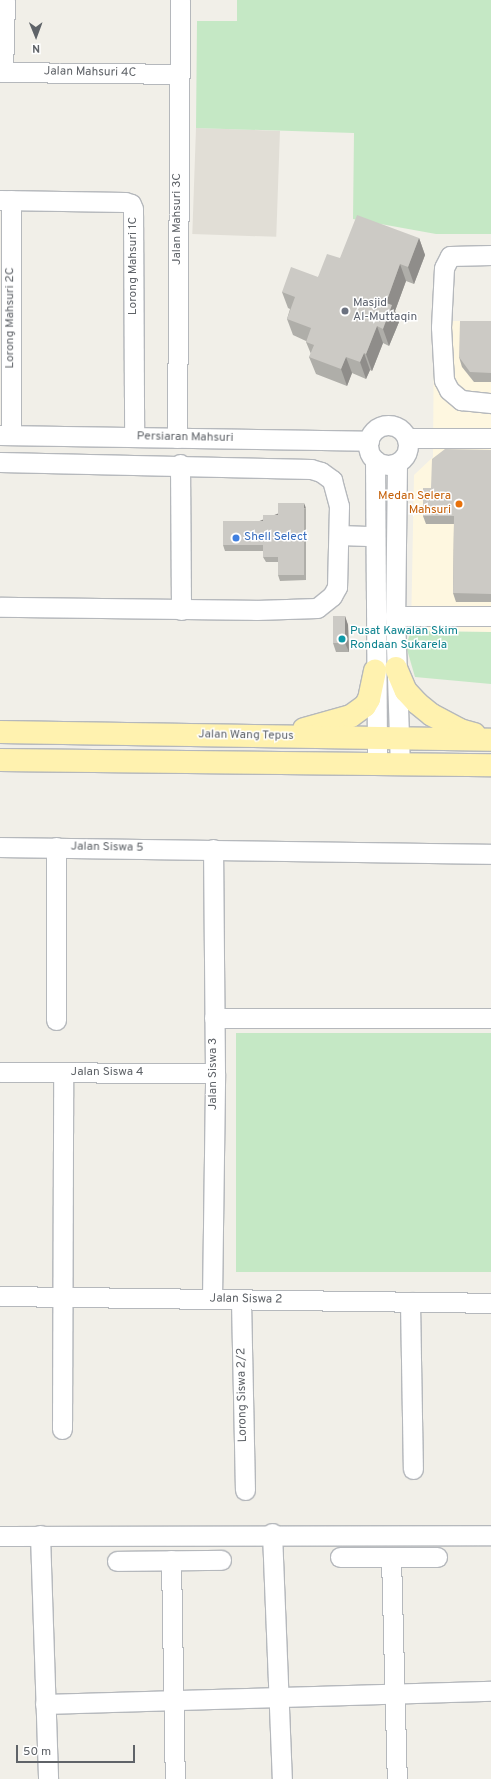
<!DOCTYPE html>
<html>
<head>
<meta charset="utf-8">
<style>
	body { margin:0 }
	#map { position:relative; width:491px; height:1779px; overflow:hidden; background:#f1efe8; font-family:Overpass,sans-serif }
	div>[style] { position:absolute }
	.commercial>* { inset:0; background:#fef7e0 }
	.education>* { inset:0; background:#e1ded6; transform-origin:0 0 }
	.green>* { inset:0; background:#c5e8c5; transform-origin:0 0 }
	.roads { filter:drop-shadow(1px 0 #b5b8bc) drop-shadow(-1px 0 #b5b8bc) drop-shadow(0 1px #b5b8bc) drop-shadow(0 -1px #b5b8bc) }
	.minor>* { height:19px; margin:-9.5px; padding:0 9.5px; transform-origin:9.5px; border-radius:9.5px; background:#fff }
	.minor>.ring { margin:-9.5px; padding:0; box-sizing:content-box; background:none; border:19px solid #fff; border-radius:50% }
	.major>* { height:22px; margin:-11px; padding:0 11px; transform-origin:11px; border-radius:11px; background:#fff2af }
	.wall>* { inset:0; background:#afaea9 }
	.shaded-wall>* { inset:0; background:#8f8d8a; transform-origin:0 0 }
	.building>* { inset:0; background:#cccac5; transform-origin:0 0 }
	.dots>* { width:11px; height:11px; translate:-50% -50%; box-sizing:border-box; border:2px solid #fff; border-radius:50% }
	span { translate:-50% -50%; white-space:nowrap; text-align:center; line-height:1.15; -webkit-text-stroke:3px #fff; paint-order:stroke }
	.street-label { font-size:12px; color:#5f6368 }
	.worship-label { font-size:12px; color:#5b616d }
	.left { translate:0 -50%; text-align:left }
	.food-label { font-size:12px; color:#c56008 }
	.right { translate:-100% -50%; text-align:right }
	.shop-label { font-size:12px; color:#366cbe }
	.culture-label { font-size:12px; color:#0d838f }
	.north { position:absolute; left:16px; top:16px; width:40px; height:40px; -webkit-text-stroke:3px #fff; paint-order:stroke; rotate:179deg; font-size:11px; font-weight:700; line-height:16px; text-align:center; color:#5f6368 }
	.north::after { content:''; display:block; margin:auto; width:14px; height:18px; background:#5f6368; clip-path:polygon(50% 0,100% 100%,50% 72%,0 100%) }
	.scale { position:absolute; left:16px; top:1745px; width:119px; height:18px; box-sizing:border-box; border:2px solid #5f6368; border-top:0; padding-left:5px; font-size:12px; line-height:14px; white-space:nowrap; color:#5f6368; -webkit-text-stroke:3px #fff; paint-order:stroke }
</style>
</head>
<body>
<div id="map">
	<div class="commercial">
		<div style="clip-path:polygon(434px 321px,491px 321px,491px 632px,411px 631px,414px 475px,433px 457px)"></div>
	</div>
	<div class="education">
		<div style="left:196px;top:128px;width:84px;height:106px;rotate:2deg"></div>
	</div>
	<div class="green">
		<div style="clip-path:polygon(237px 0,491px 0,491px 234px,436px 234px,353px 219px,354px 133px,196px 128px,197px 21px,237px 21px)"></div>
		<div style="clip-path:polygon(411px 631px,491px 632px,491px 684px,415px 677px,406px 646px)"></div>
		<div style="left:491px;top:1033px;width:239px;height:255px;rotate:90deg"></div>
	</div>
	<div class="roads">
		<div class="minor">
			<div style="left:0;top:72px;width:179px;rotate:0.6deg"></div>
			<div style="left:3px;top:72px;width:72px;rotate:-88.4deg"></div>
			<div style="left:0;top:200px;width:125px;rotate:0.9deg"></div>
			<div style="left:125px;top:202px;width:6px;rotate:18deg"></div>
			<div style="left:131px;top:204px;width:5px;rotate:68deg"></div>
			<div style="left:133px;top:209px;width:228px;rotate:89.7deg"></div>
			<div style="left:491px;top:255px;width:41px;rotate:178.6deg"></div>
			<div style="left:450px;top:256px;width:13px;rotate:117deg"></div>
			<div style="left:444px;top:268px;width:59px;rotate:92.9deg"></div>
			<div style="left:441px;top:327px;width:53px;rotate:86.8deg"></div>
			<div style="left:444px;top:380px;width:11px;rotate:63deg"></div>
			<div style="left:449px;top:390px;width:16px;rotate:40deg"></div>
			<div style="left:461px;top:400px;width:30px;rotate:6deg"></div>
			<div class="ring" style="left:368px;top:425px;width:21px;height:21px"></div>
			<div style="left:0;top:435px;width:369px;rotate:0.9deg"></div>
			<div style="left:11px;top:435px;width:235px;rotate:-90deg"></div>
			<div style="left:177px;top:438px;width:438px;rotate:-89.6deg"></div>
			<div style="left:407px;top:438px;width:84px"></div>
			<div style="left:375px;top:460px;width:304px;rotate:89.6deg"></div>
			<div style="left:0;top:462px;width:311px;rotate:1.3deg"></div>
			<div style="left:311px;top:469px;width:10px;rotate:17deg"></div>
			<div style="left:321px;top:472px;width:14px;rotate:36deg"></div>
			<div style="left:332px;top:480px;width:27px;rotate:75deg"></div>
			<div style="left:339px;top:506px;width:81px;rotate:91.4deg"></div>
			<div style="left:337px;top:587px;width:10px;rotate:119deg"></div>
			<div style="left:332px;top:596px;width:19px;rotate:141deg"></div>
			<div style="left:317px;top:608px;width:61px;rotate:178.1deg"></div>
			<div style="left:256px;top:610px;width:256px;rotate:-179.3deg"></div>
			<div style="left:397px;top:463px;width:153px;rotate:90.7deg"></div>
			<div style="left:395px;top:616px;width:148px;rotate:88.1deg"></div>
			<div style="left:180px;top:464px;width:146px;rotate:89.6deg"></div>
			<div style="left:339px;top:535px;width:36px;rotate:2deg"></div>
			<div style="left:395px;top:616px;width:96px"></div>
			<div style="left:0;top:847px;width:491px;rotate:0.8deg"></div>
			<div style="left:56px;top:847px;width:173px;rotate:90deg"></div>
			<div style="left:214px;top:1018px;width:277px"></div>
			<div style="left:0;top:1072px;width:215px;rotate:0.3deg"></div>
			<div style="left:0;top:1296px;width:491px;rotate:0.8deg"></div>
			<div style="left:212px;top:1299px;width:226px;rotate:-89.2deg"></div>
			<div style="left:215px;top:1073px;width:224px;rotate:-90.5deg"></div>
			<div style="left:241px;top:1300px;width:190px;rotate:88.8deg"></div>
			<div style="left:410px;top:1302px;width:167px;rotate:89deg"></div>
			<div style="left:62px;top:1429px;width:357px;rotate:-89.8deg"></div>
			<div style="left:272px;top:1533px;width:246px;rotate:87.7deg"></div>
			<div style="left:40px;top:1535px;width:244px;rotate:88.1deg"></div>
			<div style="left:0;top:1536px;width:491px;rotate:-0.1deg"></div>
			<div style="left:340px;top:1557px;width:97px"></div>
			<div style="left:391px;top:1557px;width:222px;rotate:88.5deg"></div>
			<div style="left:171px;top:1560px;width:219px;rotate:89deg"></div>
			<div style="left:117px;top:1561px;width:104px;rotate:-0.6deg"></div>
			<div style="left:45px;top:1704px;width:446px;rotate:-1.7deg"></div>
		</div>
		<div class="major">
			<div style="left:396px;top:668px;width:25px;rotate:67deg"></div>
			<div style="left:406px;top:691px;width:16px;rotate:47deg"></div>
			<div style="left:417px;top:703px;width:19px;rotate:39deg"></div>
			<div style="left:432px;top:715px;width:32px;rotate:28deg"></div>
			<div style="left:460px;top:730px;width:15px;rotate:16deg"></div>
			<div style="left:304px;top:729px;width:49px;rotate:-15.5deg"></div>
			<div style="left:351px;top:716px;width:17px;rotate:-36deg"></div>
			<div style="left:365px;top:706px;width:8px;rotate:-60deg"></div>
			<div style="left:369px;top:699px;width:29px;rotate:-78deg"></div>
			<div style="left:0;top:732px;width:491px;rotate:0.9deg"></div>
			<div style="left:0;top:760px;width:491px;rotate:0.6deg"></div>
		</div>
	</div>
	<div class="wall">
		<div style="clip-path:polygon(419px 238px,425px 255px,414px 284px,406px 281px,395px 311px,399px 322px,389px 346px,383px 343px,372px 371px,370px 370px,366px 379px,352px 373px,347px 386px,316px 374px,309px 357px,311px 354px,306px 342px,306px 341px,293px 335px,287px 319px,290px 309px,288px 308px,282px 292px,318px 277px,340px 258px)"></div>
		<div style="clip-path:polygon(491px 321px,491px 382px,474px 382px,462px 367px,459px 357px)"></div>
		<div style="clip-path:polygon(491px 450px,491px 602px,456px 602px,453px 593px,454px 524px,426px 524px,423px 516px,431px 488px)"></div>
		<div style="clip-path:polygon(306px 508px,306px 580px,280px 581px,278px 575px,278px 562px,266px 562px,263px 557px,263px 551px,225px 551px,223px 545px,263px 521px,278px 515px)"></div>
		<div style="clip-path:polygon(345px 616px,348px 625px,349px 652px,336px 652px,333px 643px)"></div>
	</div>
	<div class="shaded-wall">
		<div style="clip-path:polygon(419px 238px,425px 255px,414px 284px,408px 267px)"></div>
		<div style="clip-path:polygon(400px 264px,406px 281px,395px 311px,399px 322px,389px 346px,383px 329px,386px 303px)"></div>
		<div style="clip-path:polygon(377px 326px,383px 343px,372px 371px,366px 354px)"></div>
		<div style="clip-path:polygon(364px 353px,370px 370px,366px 379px,360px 362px)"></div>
		<div style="clip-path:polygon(346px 357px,352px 373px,347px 386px,341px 369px)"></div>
		<div style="left:304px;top:503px;width:5px;height:72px;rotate:68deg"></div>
		<div style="clip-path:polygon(345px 616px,348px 625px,349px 652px,345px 643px)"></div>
	</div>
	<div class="building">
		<div style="clip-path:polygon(357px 215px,419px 238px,408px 267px,400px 264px,386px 303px,392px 305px,383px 329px,377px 326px,366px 354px,364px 353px,360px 362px,346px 357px,341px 369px,309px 357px,314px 345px,306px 342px,311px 328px,287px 319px,295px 297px,282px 292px,291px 267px,318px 277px,327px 254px,340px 258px)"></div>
		<div style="clip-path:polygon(460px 321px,491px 321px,491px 373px,470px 372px,459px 357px)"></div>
		<div style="clip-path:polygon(445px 449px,491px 450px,491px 594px,453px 593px,454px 516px,423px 516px,423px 488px,431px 488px,432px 459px)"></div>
		<div style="clip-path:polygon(278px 503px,304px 503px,304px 575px,278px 575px,278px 557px,263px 557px,263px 545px,223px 545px,223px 521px,263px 521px,263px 515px,278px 515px)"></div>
		<div style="left:333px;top:616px;width:12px;height:27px"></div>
	</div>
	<div class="dots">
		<div style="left:345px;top:311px;background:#6b7280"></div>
		<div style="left:459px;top:504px;background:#e8710a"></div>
		<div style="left:236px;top:538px;background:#3f7fe0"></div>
		<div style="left:342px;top:639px;background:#0f9aa8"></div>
	</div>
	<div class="street-label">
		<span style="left:90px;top:73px;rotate:1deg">Jalan Mahsuri 4C</span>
		<span style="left:178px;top:219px;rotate:-90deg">Jalan Mahsuri 3C</span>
		<span style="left:134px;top:266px;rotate:-90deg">Lorong Mahsuri 1C</span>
		<span style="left:11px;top:318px;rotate:-90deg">Lorong Mahsuri 2C</span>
		<span style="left:185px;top:438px;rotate:1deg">Persiaran Mahsuri</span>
		<span style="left:246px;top:736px;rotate:1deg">Jalan Wang Tepus</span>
		<span style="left:107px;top:848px;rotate:1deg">Jalan Siswa 5</span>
		<span style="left:107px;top:1073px">Jalan Siswa 4</span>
		<span style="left:214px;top:1074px;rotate:-90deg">Jalan Siswa 3</span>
		<span style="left:246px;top:1300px;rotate:1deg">Jalan Siswa 2</span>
		<span style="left:243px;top:1395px;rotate:-91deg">Lorong Siswa 2/2</span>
	</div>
	<div class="worship-label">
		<span class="left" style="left:353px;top:311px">Masjid<br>Al-Muttaqin</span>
	</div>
	<div class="food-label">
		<span class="right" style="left:451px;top:504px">Medan Selera<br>Mahsuri</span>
	</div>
	<div class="shop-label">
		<span class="left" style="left:244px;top:538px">Shell Select</span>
	</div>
	<div class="culture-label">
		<span class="left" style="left:350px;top:639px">Pusat Kawalan Skim<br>Rondaan Sukarela</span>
	</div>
	<div class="north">N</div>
	<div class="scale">50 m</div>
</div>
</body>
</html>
